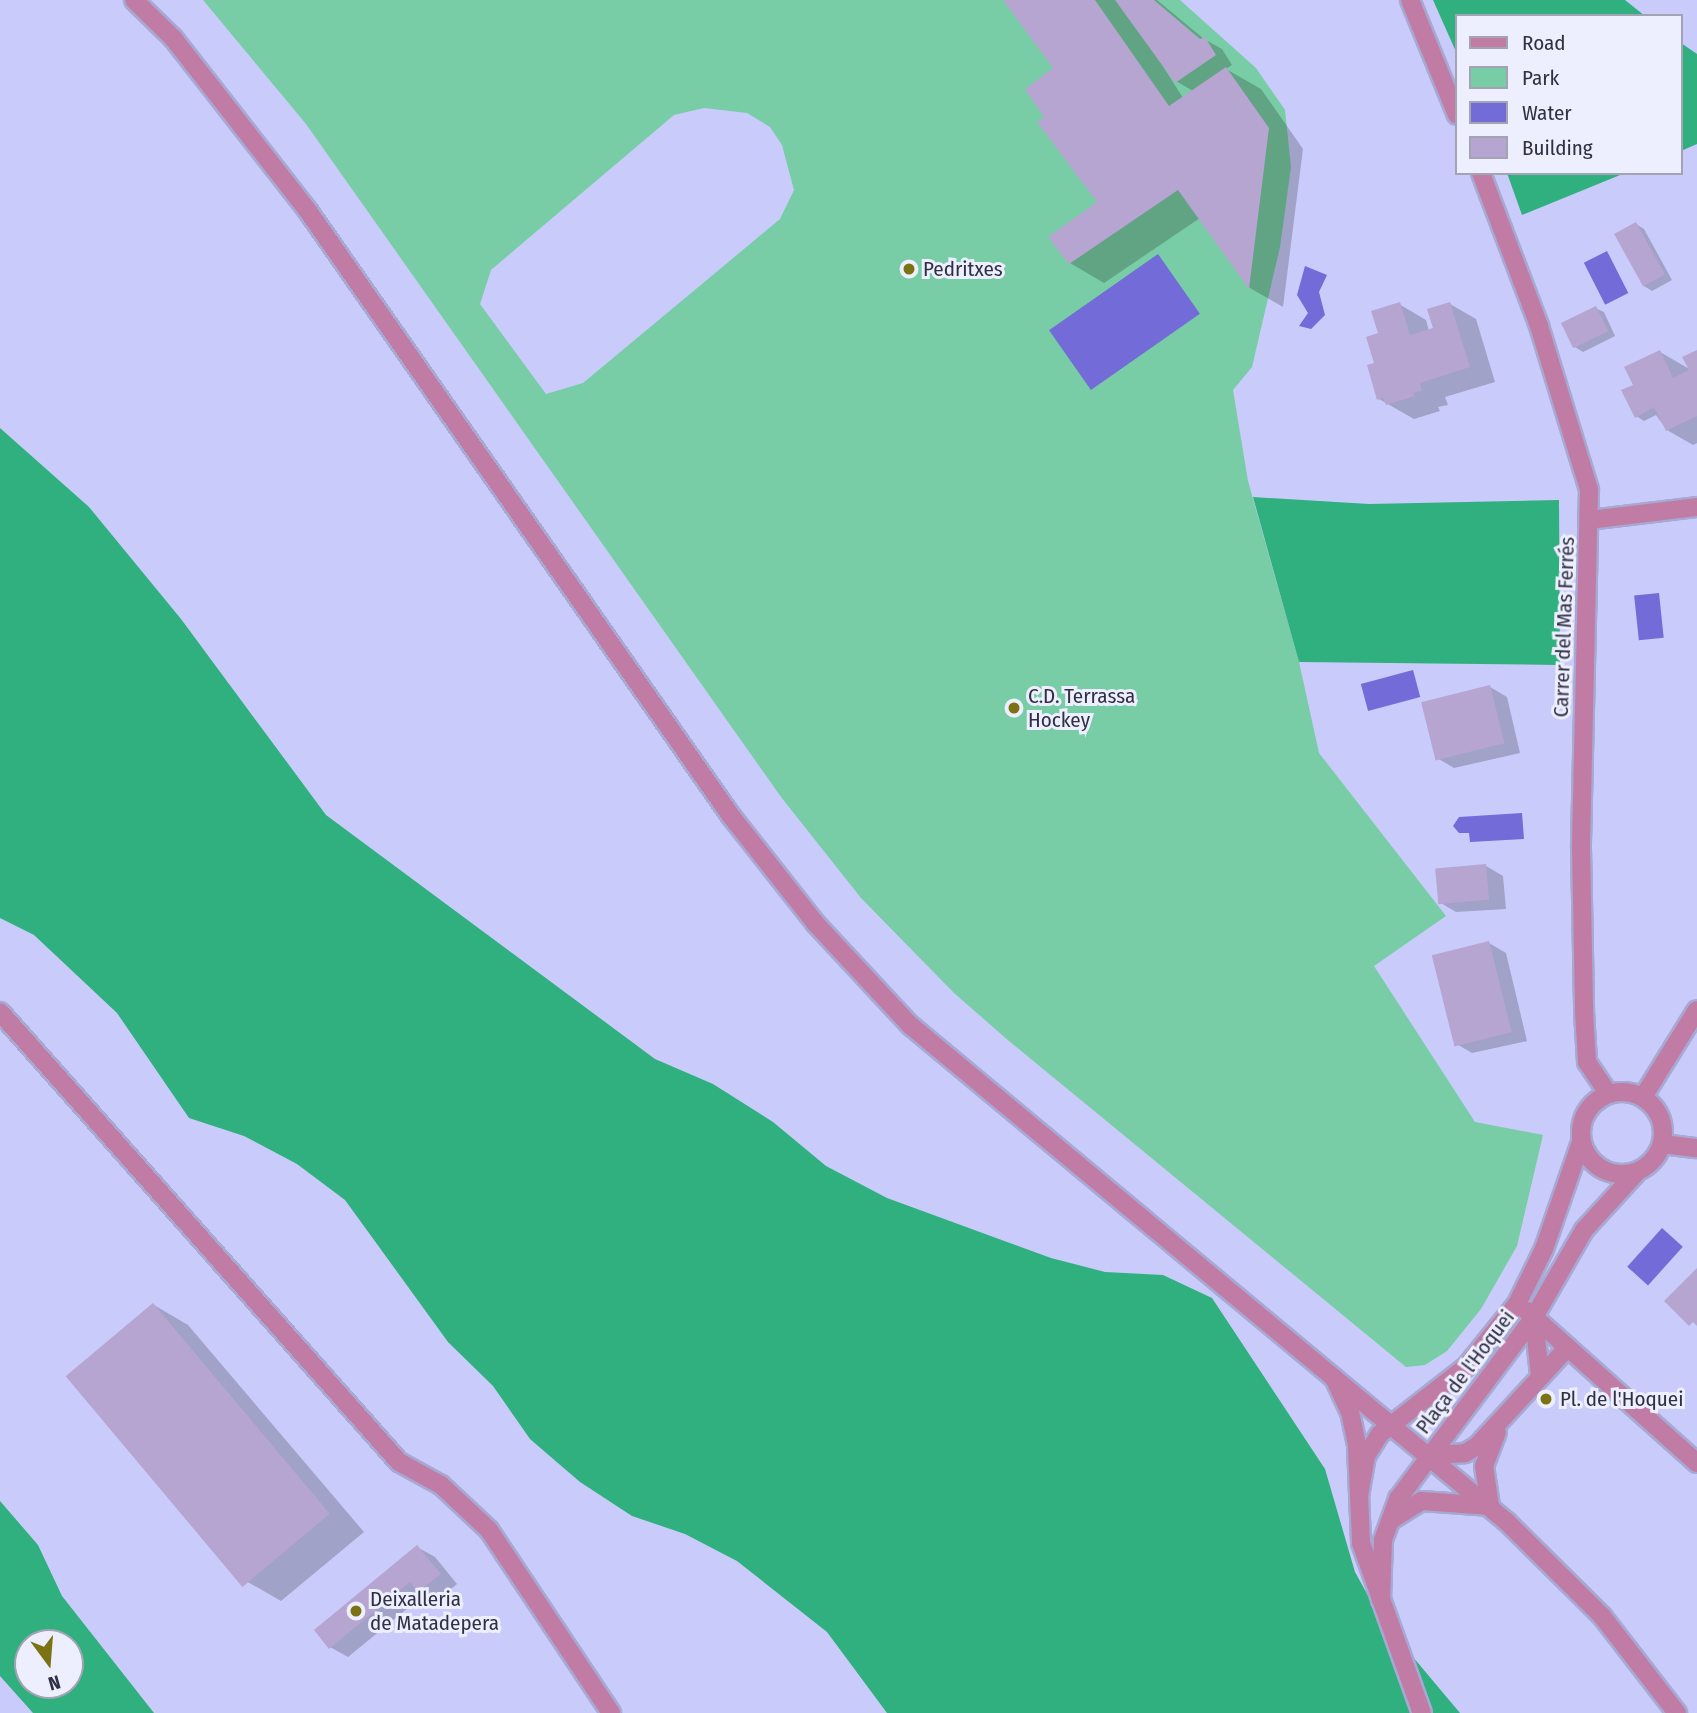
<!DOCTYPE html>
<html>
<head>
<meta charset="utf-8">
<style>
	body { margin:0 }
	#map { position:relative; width:1697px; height:1713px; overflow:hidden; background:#c9cbfb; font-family:"Fira Sans Condensed",sans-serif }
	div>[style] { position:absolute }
	.green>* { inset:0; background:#78cda6 }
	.forest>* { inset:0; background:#30af7f }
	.water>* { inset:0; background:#726bd8; transform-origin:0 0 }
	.shadow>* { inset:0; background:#0003 }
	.building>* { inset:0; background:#b6a4d1; transform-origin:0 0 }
	.roads { filter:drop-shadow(2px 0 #a7a9d3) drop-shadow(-2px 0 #a7a9d3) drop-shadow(0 2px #a7a9d3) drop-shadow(0 -2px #a7a9d3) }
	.minor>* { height:18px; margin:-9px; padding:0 9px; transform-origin:9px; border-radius:9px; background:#c07ca5 }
	.minor>.ring { margin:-9px; padding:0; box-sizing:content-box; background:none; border:18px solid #c07ca5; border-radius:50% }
	.dots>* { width:19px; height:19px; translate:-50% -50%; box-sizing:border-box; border:4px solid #eeeffe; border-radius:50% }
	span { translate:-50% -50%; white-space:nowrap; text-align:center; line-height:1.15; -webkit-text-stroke:6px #eeeffe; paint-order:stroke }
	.poi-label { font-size:21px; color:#2f3043 }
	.left { translate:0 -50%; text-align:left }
	.street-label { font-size:21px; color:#2f3043 }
	.legend { position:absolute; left:1455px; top:14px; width:228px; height:161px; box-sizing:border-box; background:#eeeffe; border:2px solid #a2a3b3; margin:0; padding:9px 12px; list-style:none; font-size:21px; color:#2f3043 }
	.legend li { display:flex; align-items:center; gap:14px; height:35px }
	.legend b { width:35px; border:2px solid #a2a3b3 }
	.north { position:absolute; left:14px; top:1629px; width:70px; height:70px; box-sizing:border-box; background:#eeeffe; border:2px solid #a2a3b3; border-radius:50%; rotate:164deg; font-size:19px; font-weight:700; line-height:28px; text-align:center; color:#2f3043 }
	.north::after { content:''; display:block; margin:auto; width:24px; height:32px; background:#7b7213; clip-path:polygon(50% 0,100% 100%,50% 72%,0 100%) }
</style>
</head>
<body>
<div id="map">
	<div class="green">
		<div style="clip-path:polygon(evenodd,203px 0,1180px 0,1256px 68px,1285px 110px,1291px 167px,1280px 247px,1252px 367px,1233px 390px,1248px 481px,1299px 662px,1319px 753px,1446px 916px,1374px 966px,1475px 1122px,1543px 1135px,1517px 1246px,1481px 1309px,1447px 1351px,1425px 1365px,1406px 1367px,1009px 1041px,954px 993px,861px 898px,781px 797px,306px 124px,203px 0,704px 108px,747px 113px,770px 127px,782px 145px,794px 190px,780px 219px,583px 383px,546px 394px,480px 304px,491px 270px,674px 115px,704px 108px)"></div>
	</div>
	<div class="forest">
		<div style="clip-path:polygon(1433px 0,1625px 0,1645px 16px,1457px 16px,1457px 54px)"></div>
		<div style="clip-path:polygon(1681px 43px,1697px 54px,1697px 144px,1681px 151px)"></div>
		<div style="clip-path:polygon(1507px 173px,1625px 173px,1522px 215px)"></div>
		<div style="clip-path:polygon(0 428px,89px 507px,181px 619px,326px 815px,655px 1059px,713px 1084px,773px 1122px,826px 1166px,887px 1198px,1051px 1258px,1105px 1272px,1163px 1275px,1212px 1298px,1325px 1469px,1355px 1572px,1381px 1619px,1460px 1713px,887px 1713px,827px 1632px,737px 1561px,685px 1534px,632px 1516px,580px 1482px,530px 1439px,493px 1386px,448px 1342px,345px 1200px,297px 1164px,244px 1136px,189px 1118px,117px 1013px,34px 935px,0 918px)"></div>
		<div style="clip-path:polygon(1253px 497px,1369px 504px,1559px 500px,1560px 665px,1299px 662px)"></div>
		<div style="clip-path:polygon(evenodd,0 1501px,38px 1545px,62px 1596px,154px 1713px,33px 1713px,0 1676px,0 1501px,28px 1643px,70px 1643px,70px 1685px,28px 1685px,28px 1643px)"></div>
	</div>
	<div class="water">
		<div style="left:1607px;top:251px;width:47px;height:26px;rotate:63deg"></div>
		<div style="left:1158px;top:254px;width:73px;height:133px;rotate:55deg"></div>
		<div style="clip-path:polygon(1305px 266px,1327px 275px,1319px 292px,1325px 315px,1311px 329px,1299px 326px,1308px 313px,1297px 295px)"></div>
		<div style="left:1659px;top:593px;width:45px;height:25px;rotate:84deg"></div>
		<div style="left:1413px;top:670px;width:28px;height:54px;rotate:75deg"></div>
		<div style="clip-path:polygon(1522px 813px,1524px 839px,1470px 842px,1469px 833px,1459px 833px,1453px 826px,1459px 817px)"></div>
		<div style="left:1662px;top:1228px;width:28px;height:52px;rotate:42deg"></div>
	</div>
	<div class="shadow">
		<div style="clip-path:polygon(evenodd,1005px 0,1157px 0,1204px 39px,1222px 49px,1232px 65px,1226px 69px,1261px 89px,1303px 149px,1283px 307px,1250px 288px,1200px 218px,1104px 283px,1070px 263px,1099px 202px,1047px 117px,1056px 68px,1005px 0,1149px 44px,1176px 81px,1193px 91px,1183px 98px,1149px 44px)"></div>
		<div style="clip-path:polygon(1636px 224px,1644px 229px,1672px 280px,1652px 291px,1644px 286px)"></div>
		<div style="clip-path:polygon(1399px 304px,1426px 320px,1429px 331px,1435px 329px,1450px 304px,1476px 319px,1495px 382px,1445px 397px,1448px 405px,1438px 407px,1440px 411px,1414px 419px,1379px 399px,1380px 335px)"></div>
		<div style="clip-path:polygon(1595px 308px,1604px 312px,1615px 336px,1583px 352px,1575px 347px,1564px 324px)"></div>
		<div style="clip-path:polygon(1660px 352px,1691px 370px,1697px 352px,1697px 443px,1693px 445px,1667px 430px,1656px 415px,1644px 421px,1636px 416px,1633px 387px)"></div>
		<div style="clip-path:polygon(1490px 687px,1507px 697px,1520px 753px,1454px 768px,1437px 758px)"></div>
		<div style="clip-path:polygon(1486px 866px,1503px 876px,1506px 909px,1456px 912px,1439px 902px)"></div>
		<div style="clip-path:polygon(1489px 943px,1506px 953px,1527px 1041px,1472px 1053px,1455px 1043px)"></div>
		<div style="clip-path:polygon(154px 1305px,188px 1325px,364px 1532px,281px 1601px,246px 1581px)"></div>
		<div style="clip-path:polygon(417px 1547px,435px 1557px,457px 1584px,437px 1600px,425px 1594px,348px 1657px,330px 1647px)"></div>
	</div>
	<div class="building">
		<div style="clip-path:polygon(1003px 0,1095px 0,1169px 106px,1226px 67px,1269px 128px,1249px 289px,1178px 190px,1069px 264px,1048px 237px,1097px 202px,1037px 122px,1044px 117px,1025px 89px,1053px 68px)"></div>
		<div style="clip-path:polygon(1115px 0,1154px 0,1200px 39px,1205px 37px,1216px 55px,1175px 83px)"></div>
		<div style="left:1636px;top:222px;width:60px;height:25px;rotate:61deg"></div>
		<div style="clip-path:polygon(1400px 302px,1410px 335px,1433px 328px,1427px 309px,1450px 302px,1470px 367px,1420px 383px,1422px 391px,1413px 393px,1415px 396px,1386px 405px,1383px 398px,1377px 400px,1367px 365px,1374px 363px,1366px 337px,1378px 333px,1371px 311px)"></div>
		<div style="left:1596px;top:306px;width:28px;height:39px;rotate:64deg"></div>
		<div style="clip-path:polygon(1660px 350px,1673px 378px,1689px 370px,1682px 357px,1697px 350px,1697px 416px,1666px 431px,1654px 407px,1635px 418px,1621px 390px,1633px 385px,1624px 367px)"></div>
		<div style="left:1490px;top:685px;width:60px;height:71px;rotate:76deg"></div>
		<div style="left:1486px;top:864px;width:36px;height:51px;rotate:85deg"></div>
		<div style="left:1489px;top:941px;width:94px;height:59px;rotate:76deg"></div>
		<div style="clip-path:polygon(1697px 1268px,1697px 1326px,1693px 1322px,1689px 1326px,1664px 1301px)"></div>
		<div style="left:153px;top:1303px;width:275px;height:114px;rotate:50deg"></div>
		<div style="clip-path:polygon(417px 1545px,441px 1574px,418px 1592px,410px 1582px,329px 1649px,314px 1630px)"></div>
	</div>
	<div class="roads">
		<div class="minor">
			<div style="left:134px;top:0;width:54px;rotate:44.3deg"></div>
			<div style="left:173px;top:38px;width:219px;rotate:52deg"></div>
			<div style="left:308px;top:211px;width:738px;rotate:55.04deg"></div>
			<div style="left:731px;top:816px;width:137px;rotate:51.8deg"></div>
			<div style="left:816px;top:924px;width:138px;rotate:47.1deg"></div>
			<div style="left:910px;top:1025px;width:777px;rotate:39.78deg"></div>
			<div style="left:1507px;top:1522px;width:134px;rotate:44.7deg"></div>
			<div style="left:1602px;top:1616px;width:123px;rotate:52.3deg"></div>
			<div style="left:1410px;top:0;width:124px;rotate:67.8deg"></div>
			<div style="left:1481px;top:173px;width:164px;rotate:69.2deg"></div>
			<div style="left:1539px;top:326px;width:171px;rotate:73deg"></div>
			<div style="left:1589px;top:490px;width:358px;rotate:91.3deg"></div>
			<div style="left:1581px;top:848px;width:163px;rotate:88.9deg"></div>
			<div style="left:1584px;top:1011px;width:51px;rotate:86.6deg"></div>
			<div style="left:1587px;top:1062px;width:37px;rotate:56deg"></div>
			<div style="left:1589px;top:520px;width:109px;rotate:-6.9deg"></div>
			<div style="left:0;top:1012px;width:601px;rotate:48.44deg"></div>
			<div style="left:399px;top:1462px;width:48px;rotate:28.7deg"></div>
			<div style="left:441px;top:1485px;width:66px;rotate:43.2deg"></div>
			<div style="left:489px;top:1530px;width:220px;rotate:56.3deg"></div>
			<div class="ring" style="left:1581px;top:1092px;width:64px;height:64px"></div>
			<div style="left:1643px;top:1097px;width:102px;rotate:-58.2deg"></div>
			<div style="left:1662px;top:1144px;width:35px;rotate:7deg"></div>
			<div style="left:1527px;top:1311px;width:228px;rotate:41.8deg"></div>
			<div style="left:1534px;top:1317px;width:59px;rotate:84.2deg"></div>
			<div style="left:1334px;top:1378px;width:38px;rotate:65deg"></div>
			<div style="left:1350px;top:1412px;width:35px;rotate:78deg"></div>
			<div style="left:1357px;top:1446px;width:97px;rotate:87.6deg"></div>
			<div style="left:1361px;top:1543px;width:181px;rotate:70.3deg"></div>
			<div style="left:1431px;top:1455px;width:34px;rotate:-3deg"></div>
			<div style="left:1465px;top:1453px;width:14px;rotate:-30deg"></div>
			<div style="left:1477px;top:1446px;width:134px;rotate:-47.4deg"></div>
			<div style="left:1359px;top:1496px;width:41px;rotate:-80.1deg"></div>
			<div style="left:1366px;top:1456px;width:26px;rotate:-58deg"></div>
			<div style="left:1380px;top:1434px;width:110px;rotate:-38deg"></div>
			<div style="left:1467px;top:1366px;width:80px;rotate:-51.1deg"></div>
			<div style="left:1517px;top:1304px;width:61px;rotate:-63.9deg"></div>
			<div style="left:1544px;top:1249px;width:113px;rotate:-70.9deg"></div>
			<div style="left:1490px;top:1506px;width:40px;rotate:-98.5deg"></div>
			<div style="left:1484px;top:1466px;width:36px;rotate:-69deg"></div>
			<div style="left:1391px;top:1520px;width:36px;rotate:-32deg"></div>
			<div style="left:1422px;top:1501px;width:68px;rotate:4.2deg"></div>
			<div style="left:1381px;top:1600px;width:60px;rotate:-88.1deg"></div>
			<div style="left:1383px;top:1540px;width:44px;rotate:-69.9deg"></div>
			<div style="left:1398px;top:1499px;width:227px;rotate:-53.2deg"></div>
			<div style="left:1534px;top:1317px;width:100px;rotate:-60.1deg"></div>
			<div style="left:1584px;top:1230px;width:77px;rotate:-47.6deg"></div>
		</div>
	</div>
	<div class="dots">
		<div style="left:909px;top:269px;background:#7b7213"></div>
		<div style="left:1014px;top:708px;background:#7b7213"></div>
		<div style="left:1546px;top:1399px;background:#7b7213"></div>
		<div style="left:356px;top:1611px;background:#7b7213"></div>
	</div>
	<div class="poi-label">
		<span class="left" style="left:923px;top:269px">Pedritxes</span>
		<span class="left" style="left:1028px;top:708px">C.D. Terrassa<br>Hockey</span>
		<span class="left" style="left:1560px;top:1399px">Pl. de l'Hoquei</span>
		<span class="left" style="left:370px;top:1611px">Deixalleria<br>de Matadepera</span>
	</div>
	<div class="street-label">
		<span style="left:1564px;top:627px;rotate:-88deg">Carrer del Mas Ferrés</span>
		<span style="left:1465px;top:1372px;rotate:-53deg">Plaça de l'Hoquei</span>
	</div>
	<ul class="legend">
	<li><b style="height:9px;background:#c07ca5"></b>Road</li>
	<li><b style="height:19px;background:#78cda6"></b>Park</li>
	<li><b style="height:19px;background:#726bd8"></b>Water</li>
	<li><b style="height:19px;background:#b6a4d1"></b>Building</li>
	</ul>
	<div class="north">N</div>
</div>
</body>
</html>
